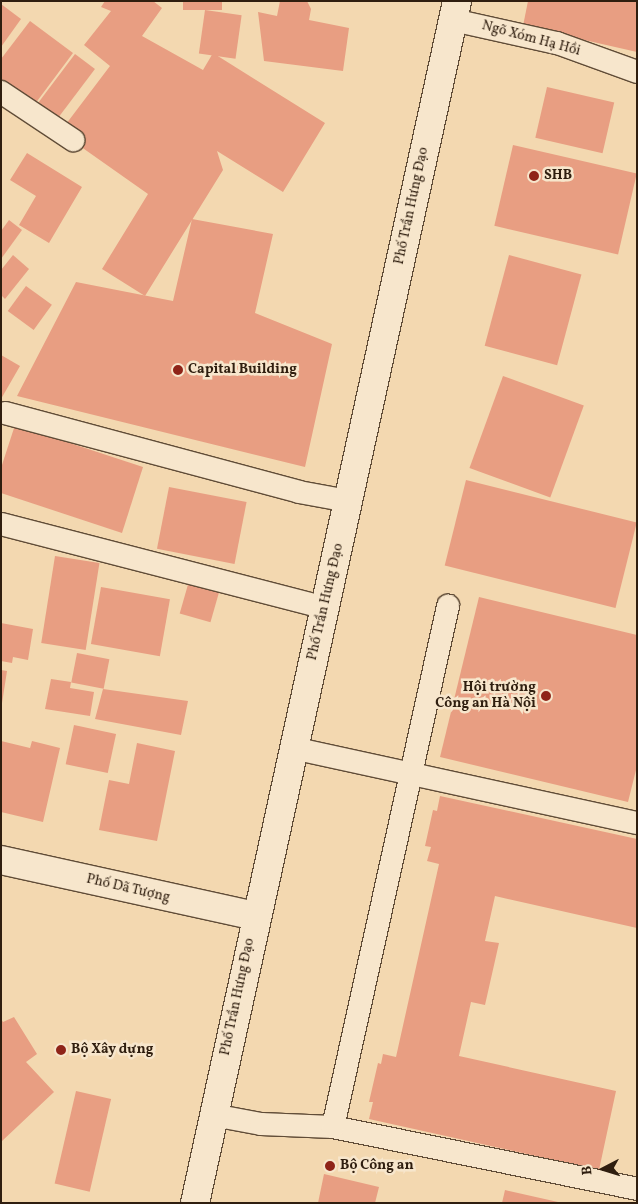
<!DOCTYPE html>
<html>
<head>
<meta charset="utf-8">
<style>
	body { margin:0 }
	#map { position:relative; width:638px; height:1204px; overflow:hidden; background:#f3d8b0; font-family:Vollkorn,serif }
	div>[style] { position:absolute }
	.building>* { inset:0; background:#e89e82; transform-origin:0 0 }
	.roads { filter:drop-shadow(1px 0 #604c37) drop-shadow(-1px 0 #604c37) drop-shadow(0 1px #604c37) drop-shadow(0 -1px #604c37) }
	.lane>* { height:22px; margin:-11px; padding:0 11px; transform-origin:11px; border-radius:11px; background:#f7e6cc }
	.street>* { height:28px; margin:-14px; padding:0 14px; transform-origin:14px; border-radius:14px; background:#f7e6cc }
	.secondary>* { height:28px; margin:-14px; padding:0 14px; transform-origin:14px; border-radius:14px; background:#f7e6cc }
	.dots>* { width:14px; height:14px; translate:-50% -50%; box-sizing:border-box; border:2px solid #f7e6cc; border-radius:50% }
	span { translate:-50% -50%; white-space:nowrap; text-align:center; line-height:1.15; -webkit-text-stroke:5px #f7e6cc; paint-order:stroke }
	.street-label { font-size:14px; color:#2f1e0f }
	.poi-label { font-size:14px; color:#2f1e0f; font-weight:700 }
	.left { translate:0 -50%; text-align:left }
	.right { translate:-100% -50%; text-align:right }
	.frame { position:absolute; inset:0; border:2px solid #2f1e0f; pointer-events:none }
	.north { position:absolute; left:578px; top:1144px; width:50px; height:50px; -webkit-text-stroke:4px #f7e6cc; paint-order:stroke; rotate:265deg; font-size:14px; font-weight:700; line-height:20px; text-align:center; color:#2f1e0f }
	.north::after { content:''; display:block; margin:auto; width:18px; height:22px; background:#2f1e0f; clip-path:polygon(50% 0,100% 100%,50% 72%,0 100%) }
</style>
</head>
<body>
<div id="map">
	<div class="building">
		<div style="clip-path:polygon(105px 1px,153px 1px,162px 8px,142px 36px,203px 70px,213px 53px,325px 123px,283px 192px,217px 151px,223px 170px,145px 296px,102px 269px,148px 194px,60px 132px,110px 66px,84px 45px,111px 11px,101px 7px)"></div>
		<div style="left:183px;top:1px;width:39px;height:9px"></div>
		<div style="clip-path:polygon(280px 1px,307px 1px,311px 9px,309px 20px,349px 28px,343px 71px,264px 61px,258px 12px,277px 16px)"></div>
		<div style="clip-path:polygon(528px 1px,637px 1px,637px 52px,523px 26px)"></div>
		<div style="clip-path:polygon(1px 4px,21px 19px,1px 47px)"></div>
		<div style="left:205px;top:10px;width:37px;height:44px;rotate:8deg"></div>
		<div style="clip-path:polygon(30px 21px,73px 53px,32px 108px,1px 84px,1px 59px)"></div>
		<div style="left:75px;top:54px;width:25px;height:68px;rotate:37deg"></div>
		<div style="left:547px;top:87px;width:69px;height:52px;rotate:13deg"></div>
		<div style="left:513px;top:145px;width:127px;height:83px;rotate:13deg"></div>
		<div style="clip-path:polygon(27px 153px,82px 187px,49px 243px,19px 225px,36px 196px,10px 180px)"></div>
		<div style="clip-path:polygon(192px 219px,273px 234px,255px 313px,332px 344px,305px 467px,17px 396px,76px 282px,173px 301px)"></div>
		<div style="clip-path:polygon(9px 220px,22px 230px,1px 259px,1px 231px)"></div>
		<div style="clip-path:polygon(13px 255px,29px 269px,5px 299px,1px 295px,1px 270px)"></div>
		<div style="left:509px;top:255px;width:75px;height:94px;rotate:15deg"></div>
		<div style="left:26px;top:286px;width:32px;height:31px;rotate:36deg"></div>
		<div style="clip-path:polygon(1px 355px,20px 366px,1px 399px)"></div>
		<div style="left:503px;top:376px;width:86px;height:98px;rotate:20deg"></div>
		<div style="clip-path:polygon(15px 425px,143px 467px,122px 533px,1px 493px,1px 468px)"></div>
		<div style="left:466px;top:480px;width:176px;height:88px;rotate:14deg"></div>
		<div style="left:169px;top:487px;width:79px;height:63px;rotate:11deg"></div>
		<div style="left:55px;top:556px;width:45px;height:88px;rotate:9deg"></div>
		<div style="left:191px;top:574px;width:32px;height:41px;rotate:16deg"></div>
		<div style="left:101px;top:587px;width:70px;height:58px;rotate:10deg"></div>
		<div style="clip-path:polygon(479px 597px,637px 635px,637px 766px,628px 802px,440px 757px)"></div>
		<div style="clip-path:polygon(1px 623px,33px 629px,28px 660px,13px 657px,12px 663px,1px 661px)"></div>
		<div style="left:77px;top:653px;width:33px;height:30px;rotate:11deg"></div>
		<div style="clip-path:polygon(1px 670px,7px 671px,2px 703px,1px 703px)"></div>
		<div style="clip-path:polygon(51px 679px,71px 682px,70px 688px,94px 692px,90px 716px,45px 709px)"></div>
		<div style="clip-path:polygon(103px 689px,188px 701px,181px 735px,95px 719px)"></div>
		<div style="left:74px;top:725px;width:43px;height:40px;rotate:12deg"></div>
		<div style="clip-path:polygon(1px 741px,30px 748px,32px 741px,60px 748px,43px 822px,1px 812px)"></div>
		<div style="clip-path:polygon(137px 743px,175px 751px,157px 841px,99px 830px,109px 780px,129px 784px)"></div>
		<div style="clip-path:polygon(440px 796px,637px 839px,637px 928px,495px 896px,485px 941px,499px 943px,485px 1005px,471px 1002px,459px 1056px,616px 1091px,599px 1170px,369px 1119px,373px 1102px,369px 1102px,378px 1063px,381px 1064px,383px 1054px,396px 1057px,439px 864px,427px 861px,431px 847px,425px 846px,433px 810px,437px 811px)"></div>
		<div style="clip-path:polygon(14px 1017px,37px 1054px,26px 1062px,54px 1092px,1px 1142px,1px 1019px,3px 1022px)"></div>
		<div style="left:76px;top:1091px;width:36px;height:95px;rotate:13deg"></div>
		<div style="clip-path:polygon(324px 1174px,379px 1187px,375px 1203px,318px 1203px)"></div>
		<div style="clip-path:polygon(505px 1190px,558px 1202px,558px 1203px,502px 1203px)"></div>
	</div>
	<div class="roads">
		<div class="lane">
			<div style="left:453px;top:20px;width:107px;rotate:12.5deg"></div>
			<div style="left:557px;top:43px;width:85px;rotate:19.9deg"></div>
			<div style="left:1px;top:92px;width:87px;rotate:33.7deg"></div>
			<div style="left:5px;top:413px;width:304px;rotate:15deg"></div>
			<div style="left:299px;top:492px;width:50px;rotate:10.4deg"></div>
			<div style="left:1px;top:524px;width:335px;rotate:14.5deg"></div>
			<div style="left:293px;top:748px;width:352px;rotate:12.3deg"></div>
			<div style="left:213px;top:1115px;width:49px;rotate:10.6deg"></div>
			<div style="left:261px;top:1124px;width:72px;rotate:2.4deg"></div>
			<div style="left:333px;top:1127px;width:310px;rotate:11.5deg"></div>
			<div style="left:333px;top:1127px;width:534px;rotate:-77.55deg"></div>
		</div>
		<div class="street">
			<div style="left:1px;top:860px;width:261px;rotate:12.4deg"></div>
		</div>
		<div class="secondary">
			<div style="left:195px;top:1203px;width:1230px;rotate:-77.7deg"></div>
		</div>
	</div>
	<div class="dots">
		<div style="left:534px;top:176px;background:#8f2418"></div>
		<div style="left:178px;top:370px;background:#8f2418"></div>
		<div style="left:546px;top:696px;background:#8f2418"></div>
		<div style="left:61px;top:1050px;background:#8f2418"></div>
		<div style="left:330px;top:1166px;background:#8f2418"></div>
	</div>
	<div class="street-label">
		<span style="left:531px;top:39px;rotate:15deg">Ngõ Xóm Hạ Hồi</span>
		<span style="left:412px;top:206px;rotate:-78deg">Phố Trần Hưng Đạo</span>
		<span style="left:326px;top:602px;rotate:-77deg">Phố Trần Hưng Đạo</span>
		<span style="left:128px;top:889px;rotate:13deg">Phố Dã Tượng</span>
		<span style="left:238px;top:997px;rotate:-78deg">Phố Trần Hưng Đạo</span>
	</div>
	<div class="poi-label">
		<span class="left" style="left:544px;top:176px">SHB</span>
		<span class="left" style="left:188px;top:370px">Capital Building</span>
		<span class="right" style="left:536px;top:696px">Hội trường<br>Công an Hà Nội</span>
		<span class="left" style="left:71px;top:1050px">Bộ Xây dựng</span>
		<span class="left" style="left:340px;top:1166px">Bộ Công an</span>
	</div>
	<div class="frame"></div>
	<div class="north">B</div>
</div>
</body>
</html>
